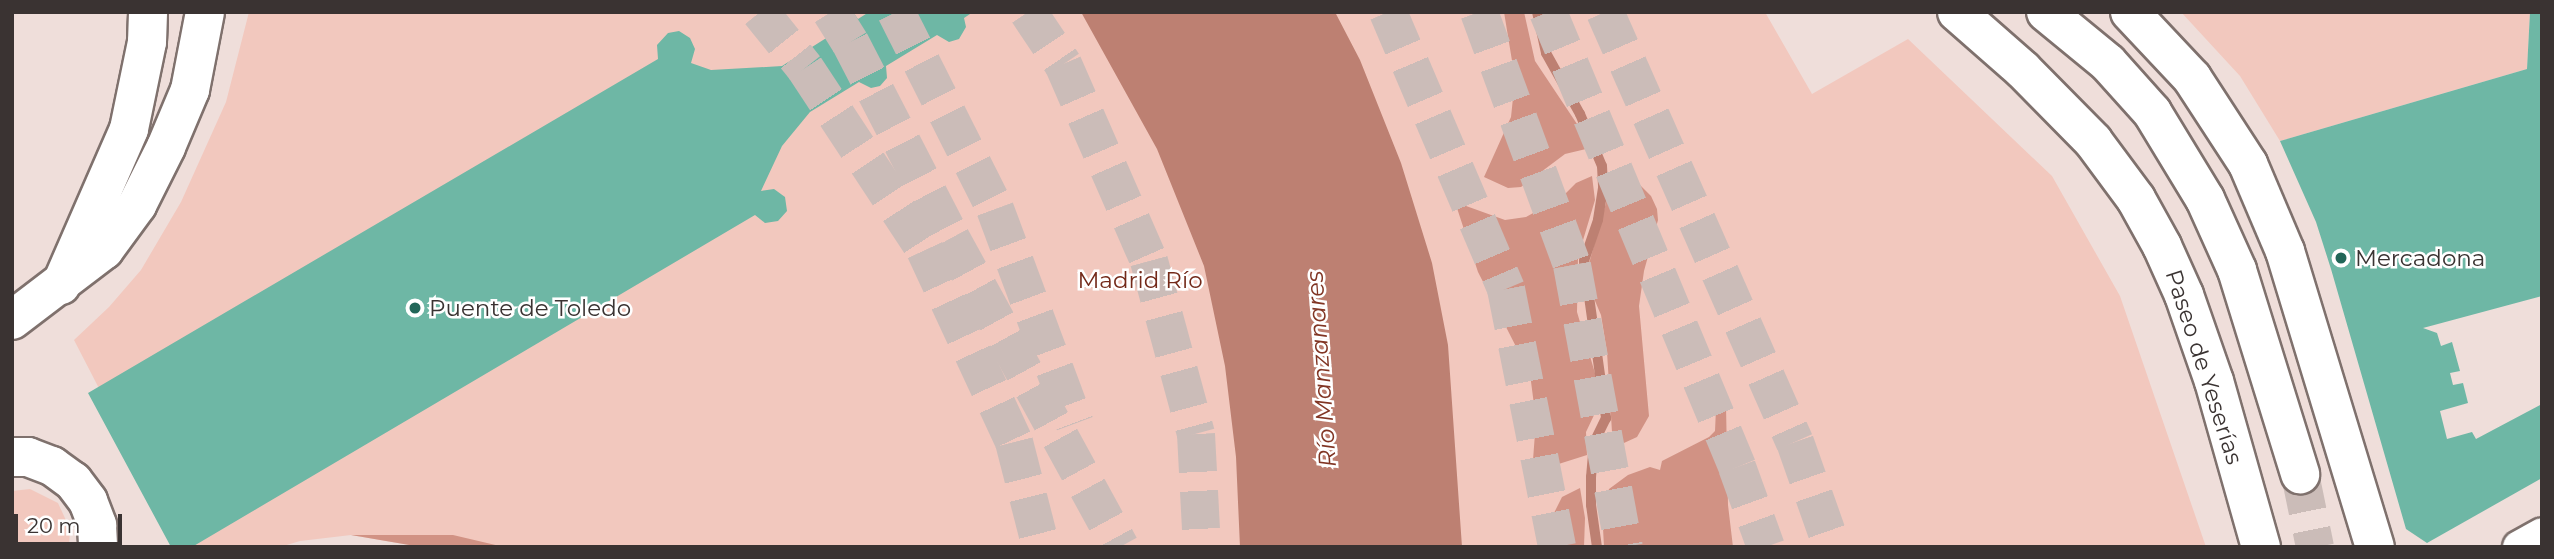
<!DOCTYPE html>
<html>
<head>
<meta charset="utf-8">
<style>
	body { margin:0 }
	#map { position:relative; width:2554px; height:559px; overflow:hidden; background:#efdeda; font-family:Montserrat,sans-serif }
	div>[style] { position:absolute }
	.green>* { inset:0; background:#f2c8be }
	.forest>* { inset:0; background:#d19284 }
	.water>* { inset:0; background:#bd8072 }
	.stream>* { height:10px; margin:-5px; padding:0 5px; transform-origin:5px; border-radius:5px; background:#bd8072 }
	.building>* { inset:0; background:#6eb7a5 }
	.primary-tunnel>* { height:38px; margin-top:-19px; transform-origin:0; background:repeating-linear-gradient(90deg,#cbbcb8 0 38px,transparent 0 57px) }
	.motorway-tunnel>* { height:38px; margin-top:-19px; transform-origin:0; background:repeating-linear-gradient(90deg,#cbbcb8 0 38px,transparent 0 57px) }
	.roads { filter:drop-shadow(2px 0 #7f716d) drop-shadow(-2px 0 #7f716d) drop-shadow(0 2px #7f716d) drop-shadow(0 -2px #7f716d) }
	.minor>* { height:32px; margin:-16px; padding:0 16px; transform-origin:16px; border-radius:16px; background:#fff }
	.tertiary>* { height:38px; margin:-19px; padding:0 19px; transform-origin:19px; border-radius:19px; background:#fff }
	.primary>* { height:38px; margin:-19px; padding:0 19px; transform-origin:19px; border-radius:19px; background:#fff }
	.motorway>* { height:38px; margin:-19px; padding:0 19px; transform-origin:19px; border-radius:19px; background:#fff }
	.dots>* { width:19px; height:19px; translate:-50% -50%; box-sizing:border-box; border:4px solid #fff; border-radius:50% }
	span { translate:-50% -50%; white-space:nowrap; text-align:center; line-height:1.15; -webkit-text-stroke:5px #fff; paint-order:stroke }
	.poi-label { font-size:23px; color:#3a3332 }
	.left { translate:0 -50%; text-align:left }
	.park-label { font-size:23px; color:#732919 }
	.street-label { font-size:23px; color:#3a3332 }
	.water-label { font-size:24px; color:#813524; font-style:italic }
	.frame { position:absolute; inset:0; border:14px solid #3a3332; pointer-events:none }
	.scale { position:absolute; left:14px; top:514px; width:108px; height:32px; box-sizing:border-box; border:4px solid #3a3332; border-top:0; padding-left:9px; font-size:21px; line-height:24px; white-space:nowrap; color:#3a3332; -webkit-text-stroke:5px #fff; paint-order:stroke }
</style>
</head>
<body>
<div id="map">
	<div class="green">
		<div style="clip-path:polygon(249px 12px,1765px 12px,1812px 94px,1908px 39px,2052px 176px,2120px 296px,2206px 547px,421px 547px,351px 535px,300px 541px,280px 547px,181px 547px,74px 340px,109px 307px,141px 270px,181px 202px,226px 102px)"></div>
		<div style="clip-path:polygon(2181px 12px,2530px 12px,2527px 69px,2280px 141px,2240px 76px)"></div>
		<div style="clip-path:polygon(30px 489px,58px 503px,70px 529px,69px 547px,12px 547px,12px 491px)"></div>
	</div>
	<div class="forest">
		<div style="clip-path:polygon(1504px 12px,1524px 12px,1535px 61px,1581px 130px,1586px 149px,1565px 154px,1521px 187px,1508px 188px,1484px 177px,1511px 117px,1515px 79px)"></div>
		<div style="clip-path:polygon(1592px 176px,1595px 200px,1578px 257px,1577px 312px,1597px 380px,1595px 413px,1586px 432px,1587px 455px,1546px 468px,1533px 460px,1536px 420px,1530px 374px,1478px 272px,1455px 202px,1505px 220px,1526px 217px,1562px 197px,1576px 183px)"></div>
		<div style="clip-path:polygon(1620px 177px,1640px 185px,1651px 196px,1657px 209px,1658px 220px,1644px 271px,1639px 306px,1649px 416px,1637px 437px,1613px 448px,1607px 352px,1601px 315px,1590px 289px,1588px 267px,1606px 203px,1608px 178px)"></div>
		<div style="clip-path:polygon(1726px 406px,1728px 505px,1733px 547px,1604px 547px,1602px 509px,1609px 489px,1628px 475px,1650px 467px,1660px 470px,1662px 461px,1709px 437px,1715px 431px,1716px 409px)"></div>
		<div style="clip-path:polygon(1580px 488px,1585px 518px,1584px 547px,1558px 547px,1553px 536px,1553px 515px,1562px 497px)"></div>
		<div style="clip-path:polygon(351px 535px,453px 535px,504px 547px,421px 547px)"></div>
	</div>
	<div class="water">
		<div style="clip-path:polygon(1081px 12px,1335px 12px,1360px 60px,1401px 163px,1432px 263px,1448px 345px,1462px 547px,1240px 547px,1236px 457px,1225px 366px,1204px 266px,1157px 149px)"></div>
	</div>
	<div class="stream">
		<div style="left:1537px;top:12px;width:42px;rotate:77.6deg"></div>
		<div style="left:1546px;top:53px;width:70px;rotate:60.9deg"></div>
		<div style="left:1580px;top:114px;width:56px;rotate:67.1deg"></div>
		<div style="left:1602px;top:166px;width:22px;rotate:87deg"></div>
		<div style="left:1603px;top:188px;width:32px;rotate:99deg"></div>
		<div style="left:1598px;top:220px;width:43px;rotate:108.9deg"></div>
		<div style="left:1584px;top:261px;width:159px;rotate:82deg"></div>
		<div style="left:1606px;top:418px;width:28px;rotate:116deg"></div>
		<div style="left:1594px;top:443px;width:34px;rotate:95deg"></div>
		<div style="left:1591px;top:477px;width:28px;rotate:90deg"></div>
		<div style="left:1591px;top:505px;width:42px;rotate:81.9deg"></div>
	</div>
	<div class="building">
		<div style="clip-path:polygon(833px 12px,853px 12px,858px 19px,869px 12px,973px 12px,964px 18px,966px 27px,959px 39px,949px 42px,937px 35px,886px 66px,887px 78px,880px 86px,871px 88px,859px 82px,810px 112px,782px 146px,761px 191px,774px 189px,785px 197px,787px 211px,778px 221px,765px 223px,755px 215px,192px 547px,171px 547px,88px 393px,658px 59px,657px 45px,668px 33px,679px 31px,690px 38px,695px 49px,691px 63px,711px 70px,782px 66px,831px 35px,826px 22px)"></div>
		<div style="clip-path:polygon(2530px 12px,2542px 12px,2542px 296px,2423px 328px,2437px 333px,2441px 346px,2452px 342px,2460px 371px,2450px 373px,2453px 385px,2463px 383px,2468px 403px,2440px 411px,2447px 439px,2472px 432px,2476px 439px,2542px 404px,2542px 478px,2427px 543px,2406px 529px,2331px 269px,2316px 222px,2280px 141px,2527px 69px)"></div>
	</div>
	<div class="primary-tunnel">
		<div style="left:1548px;top:12px;width:493px;rotate:67.4deg"></div>
		<div style="left:1737px;top:467px;width:85px;rotate:70.1deg"></div>
		<div style="left:2300px;top:474px;width:75px;rotate:78.4deg"></div>
	</div>
	<div class="motorway-tunnel">
		<div style="left:760px;top:12px;width:72px;rotate:51.2deg"></div>
		<div style="left:805px;top:68px;width:218px;rotate:56.6deg"></div>
		<div style="left:925px;top:250px;width:212px;rotate:65.1deg"></div>
		<div style="left:1014px;top:442px;width:108px;rotate:75.6deg"></div>
		<div style="left:831px;top:12px;width:36px;rotate:58deg"></div>
		<div style="left:850px;top:42px;width:220px;rotate:62.7deg"></div>
		<div style="left:951px;top:238px;width:352px;rotate:61.3deg"></div>
		<div style="left:896px;top:12px;width:220px;rotate:63.3deg"></div>
		<div style="left:995px;top:209px;width:229px;rotate:69.6deg"></div>
		<div style="left:1028px;top:12px;width:63px;rotate:56.1deg"></div>
		<div style="left:1063px;top:64px;width:215px;rotate:66.4deg"></div>
		<div style="left:1149px;top:261px;width:179px;rotate:74.8deg"></div>
		<div style="left:1196px;top:434px;width:113px;rotate:87deg"></div>
		<div style="left:1388px;top:12px;width:301px;rotate:66.9deg"></div>
		<div style="left:1506px;top:289px;width:263px;rotate:78.8deg"></div>
		<div style="left:1479px;top:12px;width:270px;rotate:69.8deg"></div>
		<div style="left:1572px;top:265px;width:287px;rotate:79.6deg"></div>
		<div style="left:1605px;top:12px;width:470px;rotate:66.2deg"></div>
		<div style="left:1795px;top:442px;width:111px;rotate:70.6deg"></div>
	</div>
	<div class="roads">
		<div class="minor">
			<div style="left:2519px;top:547px;width:26px;rotate:-29deg"></div>
		</div>
		<div class="tertiary">
			<div style="left:1957px;top:12px;width:88px;rotate:41.3deg"></div>
			<div style="left:2023px;top:70px;width:100px;rotate:45.4deg"></div>
			<div style="left:2093px;top:141px;width:72px;rotate:53.4deg"></div>
			<div style="left:2136px;top:199px;width:54px;rotate:61deg"></div>
			<div style="left:2162px;top:246px;width:54px;rotate:65.8deg"></div>
			<div style="left:2184px;top:295px;width:91px;rotate:70.8deg"></div>
			<div style="left:2214px;top:381px;width:173px;rotate:74.2deg"></div>
			<div style="left:2130px;top:12px;width:91px;rotate:46.8deg"></div>
			<div style="left:2192px;top:78px;width:103px;rotate:56.9deg"></div>
			<div style="left:2248px;top:164px;width:95px;rotate:67deg"></div>
			<div style="left:2285px;top:251px;width:309px;rotate:73.1deg"></div>
		</div>
		<div class="primary">
			<div style="left:2046px;top:12px;width:80px;rotate:39.4deg"></div>
			<div style="left:2108px;top:63px;width:66px;rotate:48.1deg"></div>
			<div style="left:2152px;top:112px;width:102px;rotate:58.7deg"></div>
			<div style="left:2205px;top:199px;width:78px;rotate:65.7deg"></div>
			<div style="left:2237px;top:270px;width:214px;rotate:72.8deg"></div>
			<div style="left:12px;top:320px;width:116px;rotate:-37.3deg"></div>
			<div style="left:104px;top:250px;width:56px;rotate:-53.7deg"></div>
			<div style="left:137px;top:205px;width:65px;rotate:-63.4deg"></div>
			<div style="left:166px;top:147px;width:62px;rotate:-67.2deg"></div>
			<div style="left:190px;top:90px;width:79px;rotate:-79.1deg"></div>
			<div style="left:12px;top:457px;width:16px"></div>
			<div style="left:28px;top:457px;width:26px;rotate:21deg"></div>
			<div style="left:52px;top:466px;width:26px;rotate:36deg"></div>
			<div style="left:73px;top:481px;width:25px;rotate:53deg"></div>
			<div style="left:88px;top:501px;width:26px;rotate:69deg"></div>
			<div style="left:97px;top:525px;width:22px;rotate:87deg"></div>
		</div>
		<div class="motorway">
			<div style="left:61px;top:285px;width:170px;rotate:-66.4deg"></div>
			<div style="left:129px;top:129px;width:89px;rotate:-78.3deg"></div>
			<div style="left:147px;top:42px;width:30px;rotate:-88deg"></div>
		</div>
	</div>
	<div class="dots">
		<div style="left:2341px;top:258px;background:#226658"></div>
		<div style="left:415px;top:308px;background:#226658"></div>
	</div>
	<div class="poi-label">
		<span class="left" style="left:2355px;top:258px">Mercadona</span>
		<span class="left" style="left:429px;top:308px">Puente de Toledo</span>
	</div>
	<div class="park-label">
		<span style="left:1140px;top:280px">Madrid Río</span>
	</div>
	<div class="street-label">
		<span style="left:2204px;top:367px;rotate:72deg">Paseo de Yeserías</span>
	</div>
	<div class="water-label">
		<span style="left:1321px;top:369px;rotate:-94deg">Río Manzanares</span>
	</div>
	<div class="frame"></div>
	<div class="scale">20 m</div>
</div>
</body>
</html>
